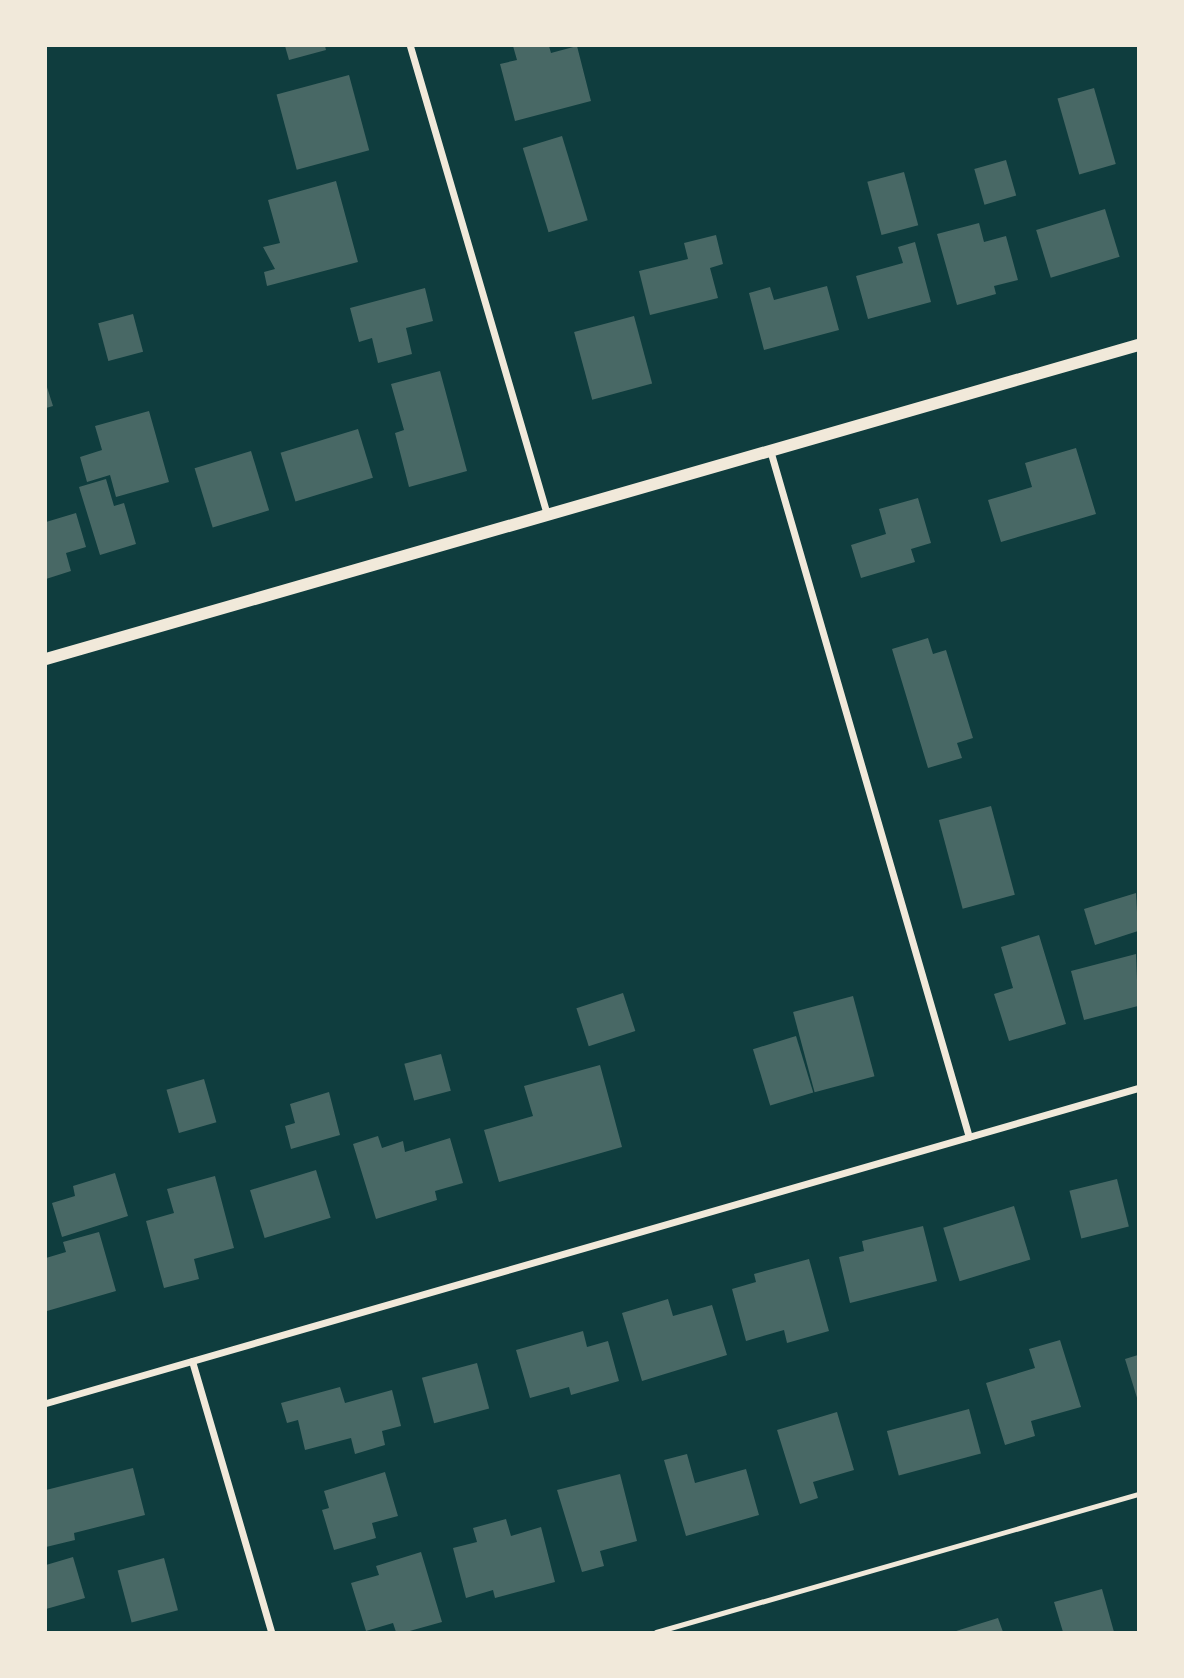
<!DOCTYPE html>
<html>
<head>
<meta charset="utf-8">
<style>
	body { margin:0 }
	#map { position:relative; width:1184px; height:1678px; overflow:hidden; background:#0f3d3e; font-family:"PT Sans Narrow",sans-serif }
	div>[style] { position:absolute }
	.building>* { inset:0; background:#486865; transform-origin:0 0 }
	.service>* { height:5px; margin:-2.5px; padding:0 2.5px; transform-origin:2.5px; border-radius:2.5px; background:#f1e9da }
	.minor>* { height:7px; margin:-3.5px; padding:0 3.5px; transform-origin:3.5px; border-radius:3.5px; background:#f1e9da }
	.tertiary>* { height:12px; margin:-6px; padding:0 6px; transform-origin:6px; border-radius:6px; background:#f1e9da }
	span { translate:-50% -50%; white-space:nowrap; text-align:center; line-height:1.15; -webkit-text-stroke:5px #f1e9da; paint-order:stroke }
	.frame { position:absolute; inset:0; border:47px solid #f1e9da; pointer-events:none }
</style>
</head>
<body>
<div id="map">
	<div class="building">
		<div style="clip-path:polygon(285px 46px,325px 46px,326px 50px,289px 60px)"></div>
		<div style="clip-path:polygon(513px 46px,549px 46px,551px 53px,577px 46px,591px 101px,515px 121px,500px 64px,517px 60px)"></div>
		<div style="left:349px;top:75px;width:78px;height:75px;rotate:75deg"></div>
		<div style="left:1094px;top:88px;width:79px;height:38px;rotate:74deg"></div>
		<div style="left:562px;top:136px;width:88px;height:41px;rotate:73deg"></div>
		<div style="left:1006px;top:160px;width:37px;height:33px;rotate:74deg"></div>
		<div style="left:904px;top:172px;width:55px;height:38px;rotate:75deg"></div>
		<div style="clip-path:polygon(336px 181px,358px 262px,267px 286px,264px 272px,275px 269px,263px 247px,280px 243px,268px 200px)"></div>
		<div style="left:1105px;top:209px;width:50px;height:72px;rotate:73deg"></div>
		<div style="clip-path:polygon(979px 223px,984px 242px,1006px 236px,1018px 280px,994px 286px,996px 294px,957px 305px,937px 234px)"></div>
		<div style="clip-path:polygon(716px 235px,723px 264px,710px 268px,718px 298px,650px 315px,639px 271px,688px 259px,684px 243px)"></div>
		<div style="clip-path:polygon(915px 242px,931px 302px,868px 319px,856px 276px,903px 263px,898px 247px)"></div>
		<div style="clip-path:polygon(827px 286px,839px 330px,764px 350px,749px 293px,770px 287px,774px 300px)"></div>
		<div style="clip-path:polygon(425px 288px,433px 321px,406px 328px,412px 354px,378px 363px,372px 338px,359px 342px,350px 308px)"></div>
		<div style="left:133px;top:314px;width:39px;height:36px;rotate:75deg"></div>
		<div style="left:634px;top:316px;width:70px;height:62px;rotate:75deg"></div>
		<div style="clip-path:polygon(440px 371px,467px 471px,409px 487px,395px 433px,404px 430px,391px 384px)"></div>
		<div style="clip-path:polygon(46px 384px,53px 406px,46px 408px)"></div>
		<div style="clip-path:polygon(149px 411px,169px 482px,116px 497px,110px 475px,87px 482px,80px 457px,102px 450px,95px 426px)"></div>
		<div style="left:358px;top:429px;width:51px;height:81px;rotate:73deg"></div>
		<div style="clip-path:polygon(1076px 448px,1096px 514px,1001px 542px,988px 500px,1032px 487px,1025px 463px)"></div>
		<div style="left:251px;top:451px;width:62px;height:59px;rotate:73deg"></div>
		<div style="clip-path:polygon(106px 479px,114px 506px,124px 503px,136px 544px,100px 555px,79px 487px)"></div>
		<div style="clip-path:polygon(918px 498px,931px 543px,911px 549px,915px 562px,861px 578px,851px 545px,886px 534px,879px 509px)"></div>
		<div style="clip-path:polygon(76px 513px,86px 547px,66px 553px,71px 571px,46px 579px,46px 522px)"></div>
		<div style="clip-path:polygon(928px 638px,933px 654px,946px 650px,973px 738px,957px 743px,962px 758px,928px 768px,892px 649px)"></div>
		<div style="left:991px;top:806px;width:92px;height:54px;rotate:75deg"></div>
		<div style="clip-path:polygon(1136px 893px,1138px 931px,1095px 945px,1084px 909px)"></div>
		<div style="clip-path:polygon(1039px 935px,1066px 1024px,1009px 1041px,994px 994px,1013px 988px,1001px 947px)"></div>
		<div style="clip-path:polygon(1136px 954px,1138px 1006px,1084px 1020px,1071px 971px)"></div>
		<div style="left:623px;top:993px;width:40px;height:49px;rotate:72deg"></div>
		<div style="left:853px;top:996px;width:83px;height:62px;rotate:75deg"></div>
		<div style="left:796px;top:1036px;width:59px;height:45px;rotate:73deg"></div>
		<div style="left:441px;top:1054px;width:38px;height:38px;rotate:75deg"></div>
		<div style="clip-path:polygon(600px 1065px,622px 1147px,499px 1182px,484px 1130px,533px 1116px,524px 1086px)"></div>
		<div style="left:204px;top:1079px;width:45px;height:39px;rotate:74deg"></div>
		<div style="clip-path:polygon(329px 1092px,340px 1135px,291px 1149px,285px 1126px,295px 1123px,290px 1104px)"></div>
		<div style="clip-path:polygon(378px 1136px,382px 1148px,403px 1141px,405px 1152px,450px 1138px,463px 1183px,435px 1191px,437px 1200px,376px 1219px,353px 1144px)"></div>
		<div style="left:316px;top:1170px;width:50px;height:69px;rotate:73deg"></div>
		<div style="clip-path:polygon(115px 1173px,128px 1216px,62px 1237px,52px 1203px,75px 1196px,73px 1186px)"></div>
		<div style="clip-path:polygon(215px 1176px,234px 1248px,194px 1259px,199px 1279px,164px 1288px,146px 1221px,174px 1213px,167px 1189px)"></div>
		<div style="left:1117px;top:1179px;width:49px;height:49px;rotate:76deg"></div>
		<div style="left:1014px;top:1206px;width:56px;height:74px;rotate:73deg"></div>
		<div style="clip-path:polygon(923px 1226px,937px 1281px,850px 1303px,839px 1257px,864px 1251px,862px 1241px)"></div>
		<div style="clip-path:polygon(99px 1232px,116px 1291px,47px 1311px,46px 1258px,66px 1252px,63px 1242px)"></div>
		<div style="clip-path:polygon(809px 1259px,829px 1331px,787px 1343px,784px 1330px,746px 1341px,732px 1289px,756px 1282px,754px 1274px)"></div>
		<div style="clip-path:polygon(668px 1299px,673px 1316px,712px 1305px,727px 1355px,642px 1381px,622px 1313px)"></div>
		<div style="clip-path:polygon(583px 1331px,587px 1347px,608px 1341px,619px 1381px,571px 1395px,569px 1387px,530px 1398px,516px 1350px)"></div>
		<div style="clip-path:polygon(1060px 1340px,1081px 1407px,1031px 1421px,1035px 1436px,1005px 1445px,986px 1383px,1035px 1368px,1029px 1349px)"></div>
		<div style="clip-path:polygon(1138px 1355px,1138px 1401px,1125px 1359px)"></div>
		<div style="left:477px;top:1363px;width:47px;height:57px;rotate:75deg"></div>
		<div style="clip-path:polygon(340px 1387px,345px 1403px,392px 1390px,401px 1426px,382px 1431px,385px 1445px,355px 1454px,351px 1438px,305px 1450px,298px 1420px,287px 1423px,281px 1403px)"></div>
		<div style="left:969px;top:1409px;width:46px;height:85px;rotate:75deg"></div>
		<div style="clip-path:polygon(837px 1412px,854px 1470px,813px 1482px,818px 1498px,800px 1504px,777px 1430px)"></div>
		<div style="clip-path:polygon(687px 1454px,695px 1483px,746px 1469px,759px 1515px,686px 1536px,664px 1460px)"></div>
		<div style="clip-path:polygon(133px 1468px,145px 1515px,74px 1533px,75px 1540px,46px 1547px,46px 1490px)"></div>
		<div style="clip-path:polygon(385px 1472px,398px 1516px,372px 1523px,376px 1538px,334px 1550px,322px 1510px,329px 1508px,324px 1491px)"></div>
		<div style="clip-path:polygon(620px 1474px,637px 1541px,600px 1551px,604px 1566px,582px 1572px,557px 1490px)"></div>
		<div style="clip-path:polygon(506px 1519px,511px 1536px,541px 1527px,555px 1582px,495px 1598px,493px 1590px,466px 1598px,453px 1548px,477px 1542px,473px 1528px)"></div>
		<div style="clip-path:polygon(421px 1552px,442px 1622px,406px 1632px,396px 1632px,393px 1623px,366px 1631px,351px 1583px,379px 1575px,376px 1566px)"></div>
		<div style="clip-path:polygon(73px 1557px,85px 1598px,46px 1609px,46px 1565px)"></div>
		<div style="left:164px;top:1558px;width:54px;height:48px;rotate:75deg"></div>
		<div style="clip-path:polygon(1102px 1589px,1114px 1632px,1063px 1632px,1054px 1602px)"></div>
		<div style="clip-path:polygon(998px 1618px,1003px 1632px,953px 1632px)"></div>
	</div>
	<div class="service">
		<div style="left:656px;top:1632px;width:501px;rotate:-15.98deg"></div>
	</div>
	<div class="minor">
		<div style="left:410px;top:46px;width:488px;rotate:73.7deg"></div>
		<div style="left:770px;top:450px;width:715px;rotate:73.85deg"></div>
		<div style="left:192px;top:1361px;width:282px;rotate:73.7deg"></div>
		<div style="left:46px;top:1403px;width:1137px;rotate:-16.09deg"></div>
	</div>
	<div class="tertiary">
		<div style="left:46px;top:659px;width:1136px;rotate:-16.04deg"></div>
	</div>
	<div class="frame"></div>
</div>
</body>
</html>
